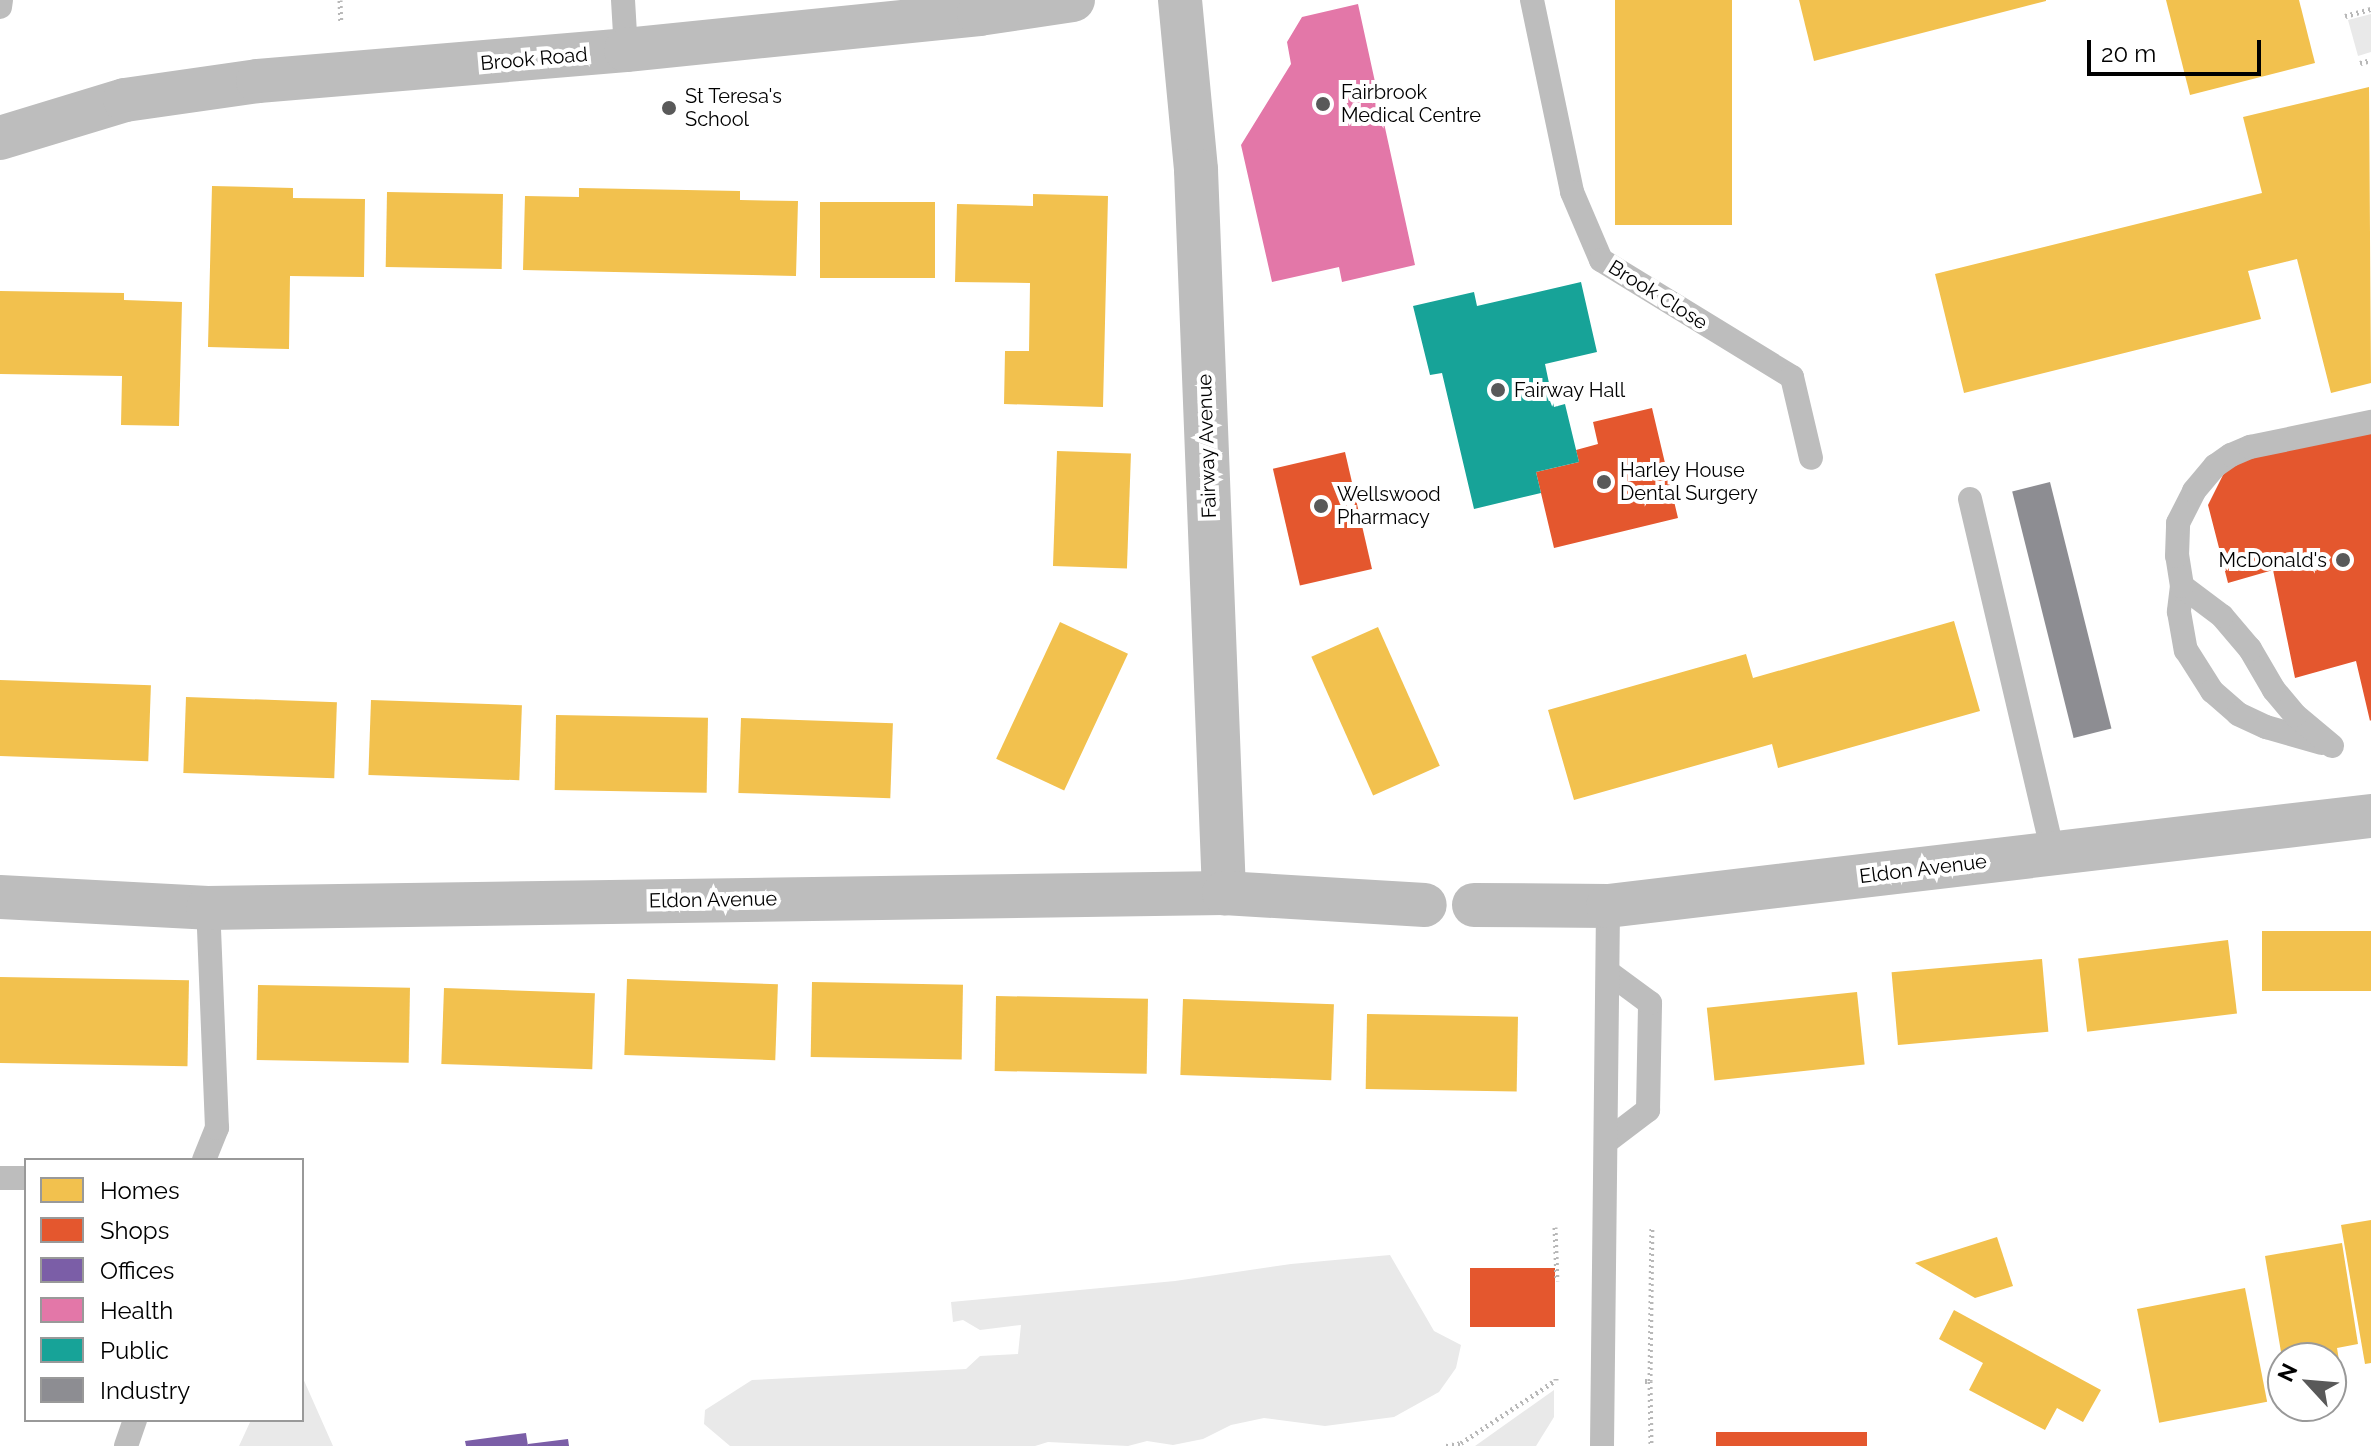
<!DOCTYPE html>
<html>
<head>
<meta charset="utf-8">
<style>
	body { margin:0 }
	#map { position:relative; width:2371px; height:1446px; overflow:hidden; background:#fff; font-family:Raleway,sans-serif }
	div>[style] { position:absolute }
	.green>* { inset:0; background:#e9e9e9 }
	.homes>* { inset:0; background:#f2c14e; transform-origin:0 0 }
	.shops>* { inset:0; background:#e4572e; transform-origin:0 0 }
	.offices>* { inset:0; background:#7b5ea7 }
	.health>* { inset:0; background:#e377a8 }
	.public>* { inset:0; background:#17a398 }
	.industry>* { inset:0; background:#8d8d92; transform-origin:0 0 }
	.path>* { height:5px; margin-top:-2.5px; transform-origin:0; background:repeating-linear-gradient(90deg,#b8b8b8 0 2px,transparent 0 6px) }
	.service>* { height:24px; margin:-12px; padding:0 12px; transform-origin:12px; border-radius:12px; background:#bdbdbd }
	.minor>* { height:44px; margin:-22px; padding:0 22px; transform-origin:22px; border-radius:22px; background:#bdbdbd }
	.tertiary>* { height:44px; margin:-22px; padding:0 22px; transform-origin:22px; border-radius:22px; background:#bdbdbd }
	.dots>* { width:22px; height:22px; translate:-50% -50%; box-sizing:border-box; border:4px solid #fff; border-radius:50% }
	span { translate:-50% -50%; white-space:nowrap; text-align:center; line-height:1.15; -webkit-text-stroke:8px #fff; paint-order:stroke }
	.street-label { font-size:20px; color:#000 }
	.poi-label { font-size:20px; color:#000 }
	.left { translate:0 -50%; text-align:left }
	.right { translate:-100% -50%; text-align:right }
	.legend { position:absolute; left:24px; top:1158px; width:280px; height:264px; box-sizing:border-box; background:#fff; border:2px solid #999; margin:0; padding:10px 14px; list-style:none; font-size:24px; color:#000 }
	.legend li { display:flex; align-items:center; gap:16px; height:40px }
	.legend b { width:40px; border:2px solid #999 }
	.north { position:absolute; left:2267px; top:1342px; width:80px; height:80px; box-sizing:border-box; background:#fff; border:2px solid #999; border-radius:50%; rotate:296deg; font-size:22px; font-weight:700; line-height:32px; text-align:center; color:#000 }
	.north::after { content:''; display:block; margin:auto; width:28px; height:36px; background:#595959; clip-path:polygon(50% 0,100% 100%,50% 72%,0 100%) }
	.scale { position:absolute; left:2087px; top:40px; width:174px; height:36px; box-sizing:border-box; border:4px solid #000; border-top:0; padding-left:10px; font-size:24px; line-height:28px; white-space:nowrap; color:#000; -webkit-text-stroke:6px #fff; paint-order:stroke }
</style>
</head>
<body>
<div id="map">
	<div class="green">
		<div style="clip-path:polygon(2371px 14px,2371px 52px,2358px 56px,2348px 20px)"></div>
		<div style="clip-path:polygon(1390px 1255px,1434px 1331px,1461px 1345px,1456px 1368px,1439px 1392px,1394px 1417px,1325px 1426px,1264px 1418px,1231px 1425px,1203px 1439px,1173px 1445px,1147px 1441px,1128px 1446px,1048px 1442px,1035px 1446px,730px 1446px,704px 1424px,705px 1410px,752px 1380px,966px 1369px,980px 1356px,1018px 1354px,1021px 1325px,980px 1330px,963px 1320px,953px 1322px,951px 1302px,1175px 1281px,1291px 1264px)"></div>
		<div style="clip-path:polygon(302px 1376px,333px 1446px,239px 1446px,251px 1420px,302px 1420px)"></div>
		<div style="clip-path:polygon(1554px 1390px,1554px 1417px,1536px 1446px,1475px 1446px)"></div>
	</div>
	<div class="homes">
		<div style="left:1615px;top:0;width:117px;height:225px"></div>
		<div style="clip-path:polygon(1799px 0,2046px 0,2046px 1px,1814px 61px)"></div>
		<div style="clip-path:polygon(2166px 0,2299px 0,2315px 63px,2190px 95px)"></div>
		<div style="clip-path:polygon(2369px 87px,2371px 383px,2331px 393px,2297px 259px,2248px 271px,2261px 319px,1964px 393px,1935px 274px,2262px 193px,2243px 117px)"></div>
		<div style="clip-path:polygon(212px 186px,293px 188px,293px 198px,365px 199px,364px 277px,290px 276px,289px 349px,208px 347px)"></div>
		<div style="clip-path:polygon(579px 188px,740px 191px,740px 200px,798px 201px,796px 276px,523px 270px,525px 196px,579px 197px)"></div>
		<div style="left:387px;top:192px;width:116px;height:75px;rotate:1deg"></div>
		<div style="clip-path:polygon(1033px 194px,1108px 196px,1103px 407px,1004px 404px,1005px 351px,1029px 351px,1030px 283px,955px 282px,957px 204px,1033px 206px)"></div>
		<div style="left:820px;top:202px;width:115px;height:76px"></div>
		<div style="clip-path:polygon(0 291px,124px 293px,124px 300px,182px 302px,179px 426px,121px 425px,122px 376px,0 374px)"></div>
		<div style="left:1057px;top:451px;width:74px;height:115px;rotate:2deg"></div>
		<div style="clip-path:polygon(1954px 621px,1980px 711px,1778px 768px,1772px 744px,1574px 800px,1548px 710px,1746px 654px,1753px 678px)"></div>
		<div style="left:1060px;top:622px;width:75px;height:151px;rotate:25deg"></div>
		<div style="left:1378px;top:627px;width:152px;height:73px;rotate:66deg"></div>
		<div style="left:0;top:680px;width:151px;height:76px;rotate:2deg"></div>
		<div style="left:186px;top:697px;width:151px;height:76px;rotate:2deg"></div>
		<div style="left:371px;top:700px;width:151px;height:75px;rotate:2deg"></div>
		<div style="left:556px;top:715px;width:152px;height:75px;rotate:1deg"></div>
		<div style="left:741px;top:718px;width:152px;height:75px;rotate:2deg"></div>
		<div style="left:2371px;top:931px;width:60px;height:109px;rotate:90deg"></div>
		<div style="left:2228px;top:940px;width:74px;height:151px;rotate:83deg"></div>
		<div style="left:2042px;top:959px;width:73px;height:151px;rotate:85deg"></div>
		<div style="left:0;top:977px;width:189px;height:86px;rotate:1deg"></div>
		<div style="left:627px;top:979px;width:151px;height:76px;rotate:2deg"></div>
		<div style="left:812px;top:982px;width:151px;height:75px;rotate:1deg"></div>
		<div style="left:258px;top:985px;width:152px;height:75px;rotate:1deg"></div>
		<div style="left:444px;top:988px;width:151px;height:76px;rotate:2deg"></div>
		<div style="left:1857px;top:992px;width:73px;height:151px;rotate:84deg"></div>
		<div style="left:996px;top:996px;width:152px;height:75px;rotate:1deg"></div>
		<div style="left:1183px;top:999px;width:151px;height:76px;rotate:2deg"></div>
		<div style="left:1367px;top:1014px;width:151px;height:75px;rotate:1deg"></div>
		<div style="clip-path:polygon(2371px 1220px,2371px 1363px,2365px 1364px,2341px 1225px)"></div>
		<div style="clip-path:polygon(1997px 1237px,2013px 1286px,1975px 1298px,1915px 1263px)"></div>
		<div style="clip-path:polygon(2342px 1243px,2358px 1344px,2337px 1348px,2344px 1391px,2331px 1394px,2331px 1358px,2282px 1358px,2265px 1256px)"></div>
		<div style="left:2245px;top:1288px;width:116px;height:110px;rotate:79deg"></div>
		<div style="clip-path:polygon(1954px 1310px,2101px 1390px,2083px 1422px,2057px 1408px,2045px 1430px,1969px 1390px,1983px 1363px,1939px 1339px)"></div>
	</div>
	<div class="shops">
		<div style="clip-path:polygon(1652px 408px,1678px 518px,1554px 548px,1536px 472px,1579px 462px,1576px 450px,1598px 444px,1593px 422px)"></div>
		<div style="clip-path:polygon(2371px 425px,2371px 720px,2370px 721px,2356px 661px,2295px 678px,2273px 570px,2228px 583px,2208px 505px,2230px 461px)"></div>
		<div style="left:1345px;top:452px;width:120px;height:74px;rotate:77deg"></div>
		<div style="left:1470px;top:1268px;width:85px;height:59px"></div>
		<div style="left:1716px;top:1432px;width:151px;height:14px"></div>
	</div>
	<div class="offices">
		<div style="clip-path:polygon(526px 1433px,528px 1446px,466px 1446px,465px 1441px)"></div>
		<div style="clip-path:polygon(568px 1439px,569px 1446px,528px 1446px,528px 1444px)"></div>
	</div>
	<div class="health">
		<div style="clip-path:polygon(1358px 4px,1415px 265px,1342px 282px,1339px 267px,1272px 282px,1241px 145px,1291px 64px,1287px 42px,1302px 17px)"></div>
	</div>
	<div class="public">
		<div style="clip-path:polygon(1581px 282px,1597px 352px,1545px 364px,1554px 407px,1565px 404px,1579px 462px,1536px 472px,1541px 493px,1474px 509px,1442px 373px,1430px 375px,1413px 306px,1474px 292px,1477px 306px)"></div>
	</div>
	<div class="industry">
		<div style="left:2050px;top:482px;width:254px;height:39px;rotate:76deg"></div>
	</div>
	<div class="path">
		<div style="left:340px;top:0;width:23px;rotate:88deg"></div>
		<div style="left:2345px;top:16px;width:27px;rotate:-15deg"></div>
		<div style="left:2360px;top:63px;width:11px;rotate:-15deg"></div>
		<div style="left:1555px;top:1227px;width:54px;rotate:87.9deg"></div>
		<div style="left:1645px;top:1381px;width:5px"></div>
		<div style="left:1650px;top:1381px;width:153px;rotate:-89.3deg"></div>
		<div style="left:1650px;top:1381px;width:65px;rotate:89.1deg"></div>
		<div style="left:1446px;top:1446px;width:15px;rotate:-11deg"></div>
		<div style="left:1461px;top:1443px;width:114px;rotate:-33.6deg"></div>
		<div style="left:1556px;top:1380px;width:5px;rotate:-90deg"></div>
	</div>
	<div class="service">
		<div style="left:623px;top:0;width:50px;rotate:86.6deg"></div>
		<div style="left:1532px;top:0;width:196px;rotate:78.2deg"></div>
		<div style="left:1572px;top:192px;width:74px;rotate:66.9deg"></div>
		<div style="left:1601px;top:260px;width:224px;rotate:31.5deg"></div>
		<div style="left:1792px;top:377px;width:83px;rotate:76.8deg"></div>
		<div style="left:0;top:7px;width:7px;rotate:-82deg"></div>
		<div style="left:1970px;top:499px;width:364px;rotate:76.8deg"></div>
		<div style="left:2182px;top:586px;width:26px;rotate:97deg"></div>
		<div style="left:2179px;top:612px;width:39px;rotate:80deg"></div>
		<div style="left:2186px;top:650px;width:49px;rotate:57.6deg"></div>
		<div style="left:2212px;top:691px;width:35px;rotate:41deg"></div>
		<div style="left:2238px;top:714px;width:31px;rotate:25deg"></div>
		<div style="left:2266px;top:727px;width:58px;rotate:15.9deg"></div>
		<div style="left:2332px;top:746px;width:48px;rotate:-140deg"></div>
		<div style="left:2295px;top:715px;width:33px;rotate:-130deg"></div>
		<div style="left:2274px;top:690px;width:48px;rotate:-120.3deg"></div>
		<div style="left:2250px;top:649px;width:43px;rotate:-130.3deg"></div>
		<div style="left:2222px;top:616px;width:50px;rotate:-143.1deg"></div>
		<div style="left:2182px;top:586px;width:30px;rotate:-99deg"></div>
		<div style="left:2177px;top:556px;width:33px;rotate:-88deg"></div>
		<div style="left:2178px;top:523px;width:36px;rotate:-63deg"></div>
		<div style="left:2194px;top:491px;width:33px;rotate:-50deg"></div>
		<div style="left:2215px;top:466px;width:19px;rotate:-35deg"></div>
		<div style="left:2231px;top:455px;width:21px;rotate:-23deg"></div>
		<div style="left:2250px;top:447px;width:124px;rotate:-11.7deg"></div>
		<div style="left:1606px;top:1142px;width:53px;rotate:-37.3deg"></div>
		<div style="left:1648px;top:1110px;width:107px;rotate:-88.9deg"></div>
		<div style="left:1650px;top:1003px;width:52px;rotate:-143.6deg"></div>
		<div style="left:204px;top:1160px;width:35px;rotate:-68deg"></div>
		<div style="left:217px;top:1128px;width:220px;rotate:-92.3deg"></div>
		<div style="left:0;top:1178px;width:26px"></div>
		<div style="left:126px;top:1446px;width:28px;rotate:-71deg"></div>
		<div style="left:1602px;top:1446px;width:540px;rotate:-89.36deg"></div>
	</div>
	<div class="minor">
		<div style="left:1180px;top:0;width:171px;rotate:84.6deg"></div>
		<div style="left:1196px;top:170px;width:724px;rotate:87.78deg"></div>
		<div style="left:0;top:897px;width:208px;rotate:3deg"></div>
		<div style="left:208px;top:908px;width:1016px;rotate:-0.85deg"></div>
		<div style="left:1224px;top:893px;width:201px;rotate:3.4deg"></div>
		<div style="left:1474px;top:905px;width:134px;rotate:0.4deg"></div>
		<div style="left:1608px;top:906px;width:768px;rotate:-6.73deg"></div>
	</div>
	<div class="tertiary">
		<div style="left:0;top:138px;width:131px;rotate:-16.9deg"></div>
		<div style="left:125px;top:100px;width:134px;rotate:-8.1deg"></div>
		<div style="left:258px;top:81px;width:369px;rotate:-4.8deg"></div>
		<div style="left:626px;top:50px;width:355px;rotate:-5.8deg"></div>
		<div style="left:979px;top:14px;width:95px;rotate:-8.5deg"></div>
	</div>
	<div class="dots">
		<div style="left:1323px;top:104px;background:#595959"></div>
		<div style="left:669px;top:108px;background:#595959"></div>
		<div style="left:1498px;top:390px;background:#595959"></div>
		<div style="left:1604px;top:482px;background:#595959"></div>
		<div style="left:1321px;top:506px;background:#595959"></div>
		<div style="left:2343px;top:560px;background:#595959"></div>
	</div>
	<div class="street-label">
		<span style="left:534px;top:59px;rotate:-5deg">Brook Road</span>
		<span style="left:1658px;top:295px;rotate:32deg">Brook Close</span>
		<span style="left:1207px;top:446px;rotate:-92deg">Fairway Avenue</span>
		<span style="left:1923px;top:869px;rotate:-7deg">Eldon Avenue</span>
		<span style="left:713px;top:900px;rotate:-1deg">Eldon Avenue</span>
	</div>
	<div class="poi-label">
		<span class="left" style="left:1341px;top:104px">Fairbrook<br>Medical Centre</span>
		<span class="left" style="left:685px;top:108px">St Teresa's<br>School</span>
		<span class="left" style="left:1514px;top:390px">Fairway Hall</span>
		<span class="left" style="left:1620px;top:482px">Harley House<br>Dental Surgery</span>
		<span class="left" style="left:1337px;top:506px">Wellswood<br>Pharmacy</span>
		<span class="right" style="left:2327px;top:560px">McDonald's</span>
	</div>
	<ul class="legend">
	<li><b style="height:22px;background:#f2c14e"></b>Homes</li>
	<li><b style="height:22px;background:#e4572e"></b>Shops</li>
	<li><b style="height:22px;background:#7b5ea7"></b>Offices</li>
	<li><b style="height:22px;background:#e377a8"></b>Health</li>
	<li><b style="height:22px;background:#17a398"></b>Public</li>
	<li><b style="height:22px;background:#8d8d92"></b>Industry</li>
	</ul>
	<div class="north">N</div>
	<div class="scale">20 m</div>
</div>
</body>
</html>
